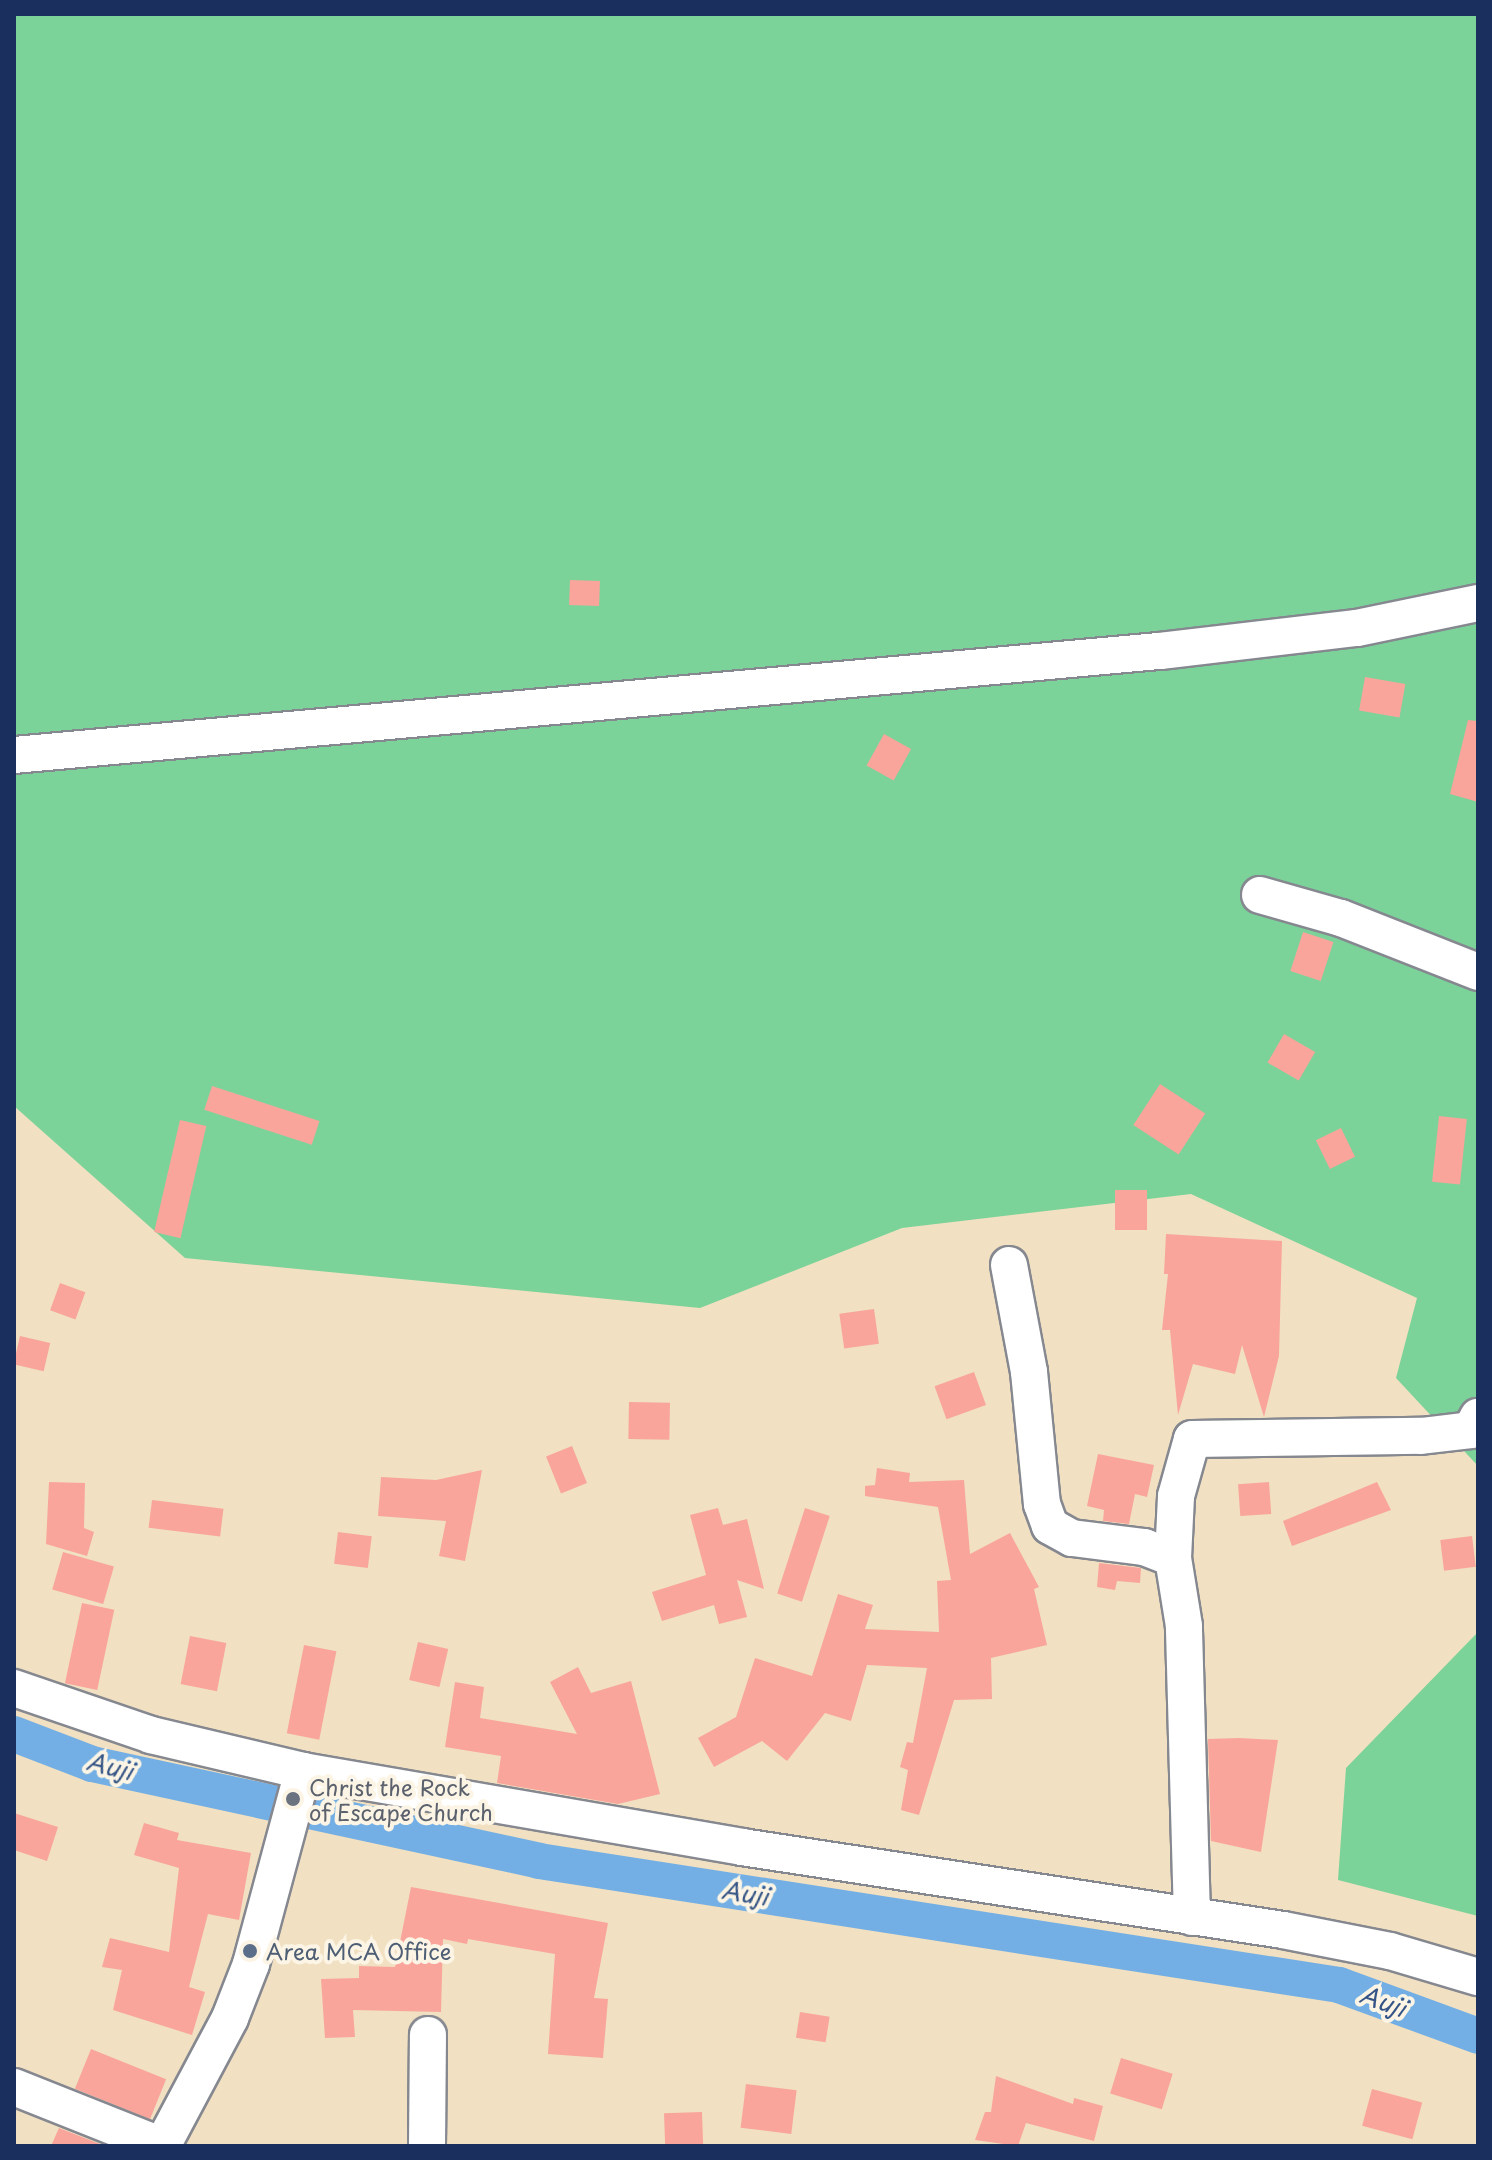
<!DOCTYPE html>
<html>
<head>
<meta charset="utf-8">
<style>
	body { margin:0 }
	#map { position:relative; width:1492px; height:2160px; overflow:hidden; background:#f1e0c1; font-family:"Playpen Sans",sans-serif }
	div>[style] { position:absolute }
	.green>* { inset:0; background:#7bd399 }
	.canal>* { height:36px; margin:-18px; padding:0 18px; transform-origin:18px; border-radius:18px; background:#73afe4 }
	.building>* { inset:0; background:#f9a59c; transform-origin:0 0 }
	.roads { filter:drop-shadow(2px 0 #868890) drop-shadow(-2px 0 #868890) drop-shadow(0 2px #868890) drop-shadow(0 -2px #868890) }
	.minor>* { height:36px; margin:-18px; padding:0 18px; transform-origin:18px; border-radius:18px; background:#fff }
	.dots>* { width:22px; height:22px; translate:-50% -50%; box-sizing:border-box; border:4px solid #fcf5e5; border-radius:50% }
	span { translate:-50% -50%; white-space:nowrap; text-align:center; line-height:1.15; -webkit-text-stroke:8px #fcf5e5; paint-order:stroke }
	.worship-label { font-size:22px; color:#5b616d }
	.left { translate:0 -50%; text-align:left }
	.service-label { font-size:22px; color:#4e5e75 }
	.water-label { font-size:24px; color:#355586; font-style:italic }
	.frame { position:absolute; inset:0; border:16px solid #1b2f5e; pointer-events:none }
</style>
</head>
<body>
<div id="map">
	<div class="green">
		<div style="clip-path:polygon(14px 14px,1478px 14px,1478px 1466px,1396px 1378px,1417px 1298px,1191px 1194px,902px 1228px,700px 1308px,185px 1258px,14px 1106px)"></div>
		<div style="clip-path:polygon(1478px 1632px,1478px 1916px,1338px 1880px,1346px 1768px)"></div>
	</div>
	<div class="canal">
		<div style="left:14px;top:1734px;width:84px;rotate:21deg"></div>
		<div style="left:92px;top:1764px;width:457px;rotate:12.2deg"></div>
		<div style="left:539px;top:1861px;width:810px;rotate:8.81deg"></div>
		<div style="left:1339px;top:1985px;width:148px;rotate:20.1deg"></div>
	</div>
	<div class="building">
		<div style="left:570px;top:580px;width:30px;height:25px;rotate:2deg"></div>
		<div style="left:1365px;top:677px;width:41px;height:34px;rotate:10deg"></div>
		<div style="clip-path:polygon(1468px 720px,1478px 721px,1478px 802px,1450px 794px)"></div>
		<div style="left:884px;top:734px;width:31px;height:36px;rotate:29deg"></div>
		<div style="left:1303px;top:932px;width:32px;height:41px;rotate:18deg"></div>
		<div style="left:1284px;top:1034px;width:36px;height:33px;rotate:30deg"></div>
		<div style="left:1160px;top:1084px;width:54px;height:49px;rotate:33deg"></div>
		<div style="left:212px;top:1086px;width:113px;height:25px;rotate:18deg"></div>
		<div style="left:1439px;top:1116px;width:28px;height:66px;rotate:6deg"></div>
		<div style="left:180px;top:1120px;width:27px;height:115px;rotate:13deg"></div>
		<div style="left:1341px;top:1128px;width:32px;height:28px;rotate:64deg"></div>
		<div style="left:1115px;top:1190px;width:32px;height:40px"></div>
		<div style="clip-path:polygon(1166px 1234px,1282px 1241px,1279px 1356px,1264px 1417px,1242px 1345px,1235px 1374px,1193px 1364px,1178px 1415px,1170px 1330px,1162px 1330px,1168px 1274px,1164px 1274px)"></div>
		<div style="left:60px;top:1283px;width:27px;height:29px;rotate:20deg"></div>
		<div style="left:874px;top:1309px;width:35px;height:35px;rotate:82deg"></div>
		<div style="left:20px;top:1336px;width:31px;height:29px;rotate:13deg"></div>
		<div style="left:974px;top:1372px;width:35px;height:42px;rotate:70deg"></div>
		<div style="left:629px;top:1402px;width:41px;height:37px;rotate:1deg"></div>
		<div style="left:572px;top:1446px;width:40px;height:28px;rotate:68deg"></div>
		<div style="clip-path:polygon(1098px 1454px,1154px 1465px,1147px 1497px,1135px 1494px,1129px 1524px,1103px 1521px,1104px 1510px,1087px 1506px)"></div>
		<div style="clip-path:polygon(877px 1468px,910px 1473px,909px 1482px,964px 1480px,970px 1554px,1010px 1533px,1039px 1587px,1034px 1589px,1047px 1645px,991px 1658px,992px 1699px,954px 1700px,919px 1815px,901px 1810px,908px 1770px,900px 1767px,907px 1742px,913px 1743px,927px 1668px,867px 1665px,851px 1721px,825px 1713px,787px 1761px,762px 1741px,714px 1767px,698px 1738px,736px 1717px,755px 1658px,812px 1676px,838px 1594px,873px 1605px,865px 1629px,939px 1632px,937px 1581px,951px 1580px,938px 1507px,865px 1496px,865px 1486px,875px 1485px)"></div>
		<div style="clip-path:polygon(482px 1470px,465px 1561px,439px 1556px,446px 1521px,378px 1516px,381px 1477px,436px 1480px)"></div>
		<div style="clip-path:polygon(49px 1482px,85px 1483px,84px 1528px,94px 1532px,87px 1556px,46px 1544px)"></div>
		<div style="left:1269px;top:1482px;width:32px;height:31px;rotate:86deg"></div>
		<div style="clip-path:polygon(1377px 1482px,1391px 1510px,1292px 1546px,1283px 1521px)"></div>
		<div style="left:152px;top:1500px;width:72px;height:28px;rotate:7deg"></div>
		<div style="clip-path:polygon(718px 1508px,723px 1525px,747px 1519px,764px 1589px,737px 1580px,747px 1617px,719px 1624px,714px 1605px,662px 1621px,652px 1592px,706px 1575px,690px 1515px)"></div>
		<div style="left:805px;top:1508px;width:26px;height:90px;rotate:18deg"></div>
		<div style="left:338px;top:1532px;width:34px;height:32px;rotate:7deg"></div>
		<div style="left:1472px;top:1536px;width:31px;height:32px;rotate:83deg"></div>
		<div style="left:63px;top:1552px;width:53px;height:39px;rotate:16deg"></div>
		<div style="clip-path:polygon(1099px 1563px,1141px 1568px,1140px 1583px,1117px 1581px,1115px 1590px,1097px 1587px)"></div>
		<div style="left:82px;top:1603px;width:33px;height:82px;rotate:12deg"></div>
		<div style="left:190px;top:1636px;width:37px;height:49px;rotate:11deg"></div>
		<div style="left:418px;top:1642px;width:31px;height:39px;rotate:13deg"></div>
		<div style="left:304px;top:1645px;width:33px;height:90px;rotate:11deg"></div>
		<div style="clip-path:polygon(578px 1667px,591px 1693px,631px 1681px,660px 1794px,618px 1804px,497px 1783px,501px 1756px,445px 1747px,455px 1682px,484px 1687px,480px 1718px,577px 1734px,550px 1682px)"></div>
		<div style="clip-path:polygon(1239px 1738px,1278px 1740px,1261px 1852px,1211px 1841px,1208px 1739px)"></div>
		<div style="clip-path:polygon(14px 1813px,58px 1827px,47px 1861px,14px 1850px)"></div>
		<div style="clip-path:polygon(144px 1823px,179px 1833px,177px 1840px,251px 1853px,239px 1920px,208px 1914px,189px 1987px,205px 1992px,192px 2035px,113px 2010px,122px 1970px,102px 1967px,110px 1938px,169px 1952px,179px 1868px,134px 1855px)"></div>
		<div style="clip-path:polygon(411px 1887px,608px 1923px,594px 1998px,608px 1999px,603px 2058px,548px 2054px,555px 1954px,468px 1939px,467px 1944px,443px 1939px,441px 2012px,353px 2010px,355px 2037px,325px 2038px,321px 1979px,359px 1978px,359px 1966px,395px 1967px)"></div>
		<div style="left:800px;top:2012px;width:30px;height:26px;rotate:9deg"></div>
		<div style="left:91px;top:2049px;width:81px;height:43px;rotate:22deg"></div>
		<div style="left:1121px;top:2058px;width:54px;height:37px;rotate:17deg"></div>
		<div style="clip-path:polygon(996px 2076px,1073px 2104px,1074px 2098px,1103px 2106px,1094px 2141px,1026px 2123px,1018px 2146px,975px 2140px,985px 2112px,991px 2112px)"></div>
		<div style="left:746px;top:2084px;width:51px;height:44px;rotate:7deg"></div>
		<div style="left:1372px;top:2089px;width:52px;height:38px;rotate:15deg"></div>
		<div style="left:702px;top:2112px;width:34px;height:38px;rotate:88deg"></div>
		<div style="clip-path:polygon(59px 2128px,105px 2146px,51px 2146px)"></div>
	</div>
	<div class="roads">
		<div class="minor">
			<div style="left:14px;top:755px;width:1151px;rotate:-5.19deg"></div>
			<div style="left:1160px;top:651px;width:198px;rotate:-6.7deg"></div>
			<div style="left:1357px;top:628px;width:124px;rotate:-11.7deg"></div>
			<div style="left:1260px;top:895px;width:84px;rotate:15.9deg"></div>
			<div style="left:1341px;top:918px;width:147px;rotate:21.5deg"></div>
			<div style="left:1009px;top:1265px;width:109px;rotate:79.4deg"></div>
			<div style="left:1029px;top:1372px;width:133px;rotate:84.4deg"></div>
			<div style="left:1042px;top:1504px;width:23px;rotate:70deg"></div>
			<div style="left:1050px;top:1526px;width:25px;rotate:29deg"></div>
			<div style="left:1072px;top:1538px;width:73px;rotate:7.1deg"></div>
			<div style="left:1144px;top:1547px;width:31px;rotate:21deg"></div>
			<div style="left:14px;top:1688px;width:145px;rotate:18.9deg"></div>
			<div style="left:151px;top:1735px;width:156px;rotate:13.3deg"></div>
			<div style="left:303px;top:1771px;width:446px;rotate:9.8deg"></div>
			<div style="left:742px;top:1847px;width:547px;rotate:8.72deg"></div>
			<div style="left:1283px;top:1930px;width:109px;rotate:11.1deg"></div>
			<div style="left:1390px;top:1951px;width:92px;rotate:16.5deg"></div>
			<div style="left:1192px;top:1917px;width:291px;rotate:-91.6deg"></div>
			<div style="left:1184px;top:1626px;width:69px;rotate:-99.2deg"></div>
			<div style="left:1173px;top:1558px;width:62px;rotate:-87.2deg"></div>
			<div style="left:1176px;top:1496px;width:59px;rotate:-74.3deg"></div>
			<div style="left:1192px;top:1439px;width:229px;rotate:-0.8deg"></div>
			<div style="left:1421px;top:1436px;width:50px;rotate:-6.8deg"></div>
			<div style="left:1471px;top:1430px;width:15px;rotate:-62deg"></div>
			<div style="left:14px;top:2087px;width:159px;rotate:21.7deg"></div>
			<div style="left:162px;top:2146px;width:145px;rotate:-62deg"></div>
			<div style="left:230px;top:2018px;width:58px;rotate:-68.7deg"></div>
			<div style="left:251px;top:1964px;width:200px;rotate:-74.9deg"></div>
			<div style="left:427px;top:2146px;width:111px;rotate:-89.5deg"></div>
		</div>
	</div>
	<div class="dots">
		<div style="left:293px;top:1799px;background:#6b7280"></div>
		<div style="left:250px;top:1951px;background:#5c6f8a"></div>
	</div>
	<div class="worship-label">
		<span class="left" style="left:309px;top:1799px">Christ the Rock<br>of Escape Church</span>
	</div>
	<div class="service-label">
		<span class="left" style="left:266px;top:1951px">Area MCA Office</span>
	</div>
	<div class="water-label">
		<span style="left:110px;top:1766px;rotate:14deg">Auji</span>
		<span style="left:745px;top:1893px;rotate:9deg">Auji</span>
		<span style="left:1383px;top:2001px;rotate:20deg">Auji</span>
	</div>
	<div class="frame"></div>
</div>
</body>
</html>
